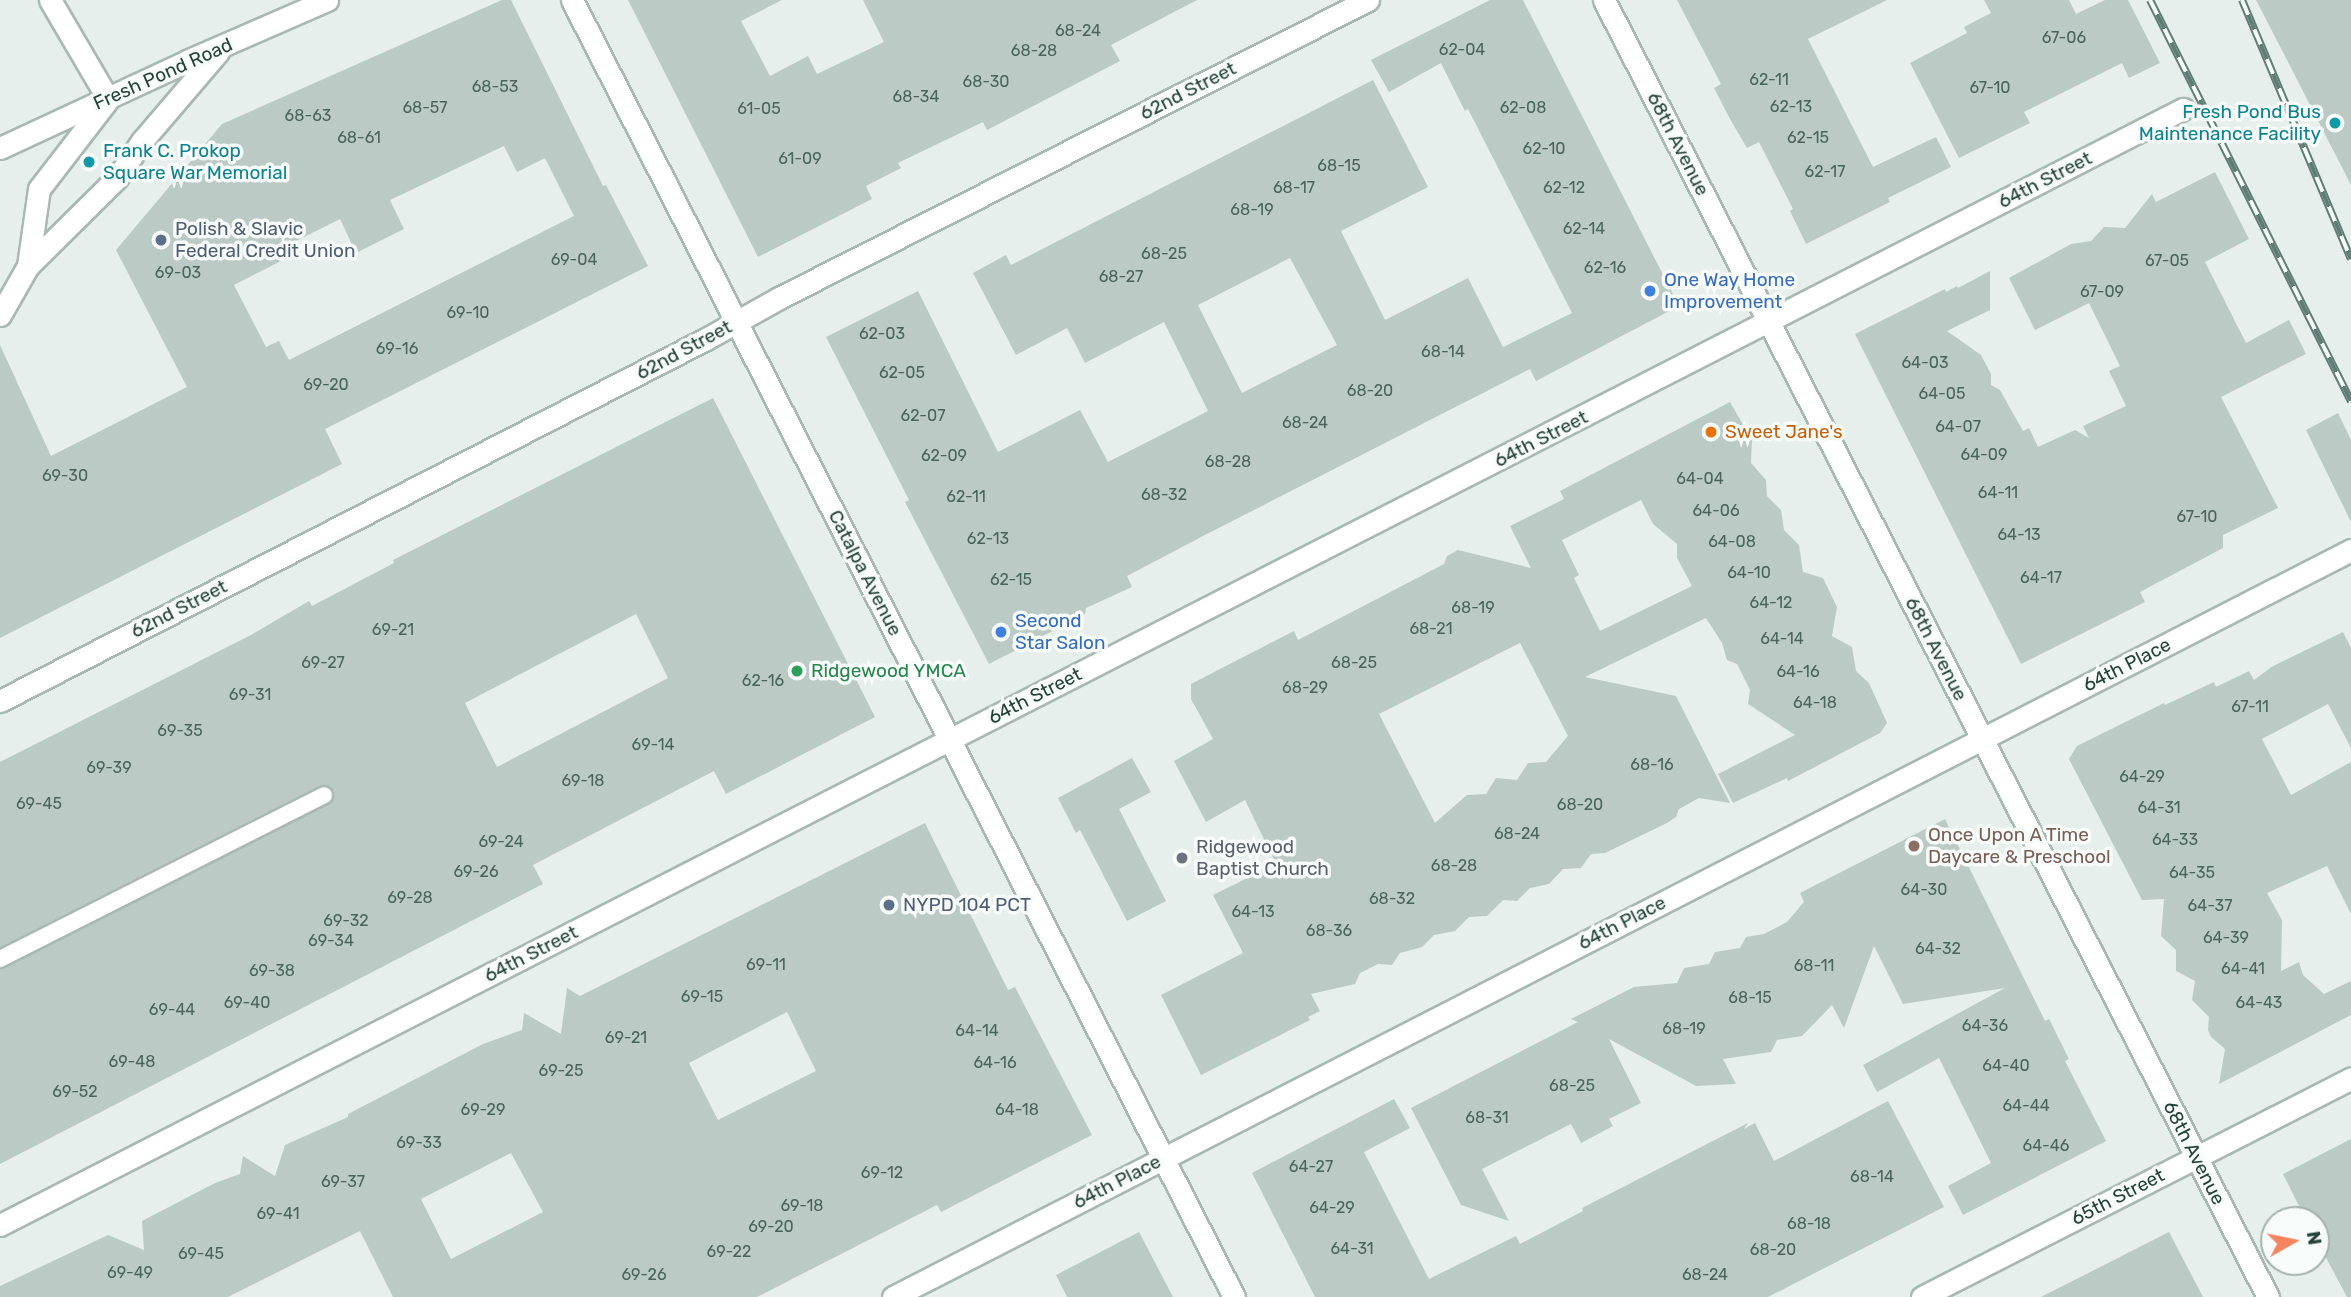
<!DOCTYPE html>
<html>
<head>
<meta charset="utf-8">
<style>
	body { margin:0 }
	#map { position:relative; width:2351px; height:1297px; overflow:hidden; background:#e6efeb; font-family:Rubik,sans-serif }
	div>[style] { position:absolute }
	.building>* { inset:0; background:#bbcac4 }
	.roads { filter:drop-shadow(2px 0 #a8b8b2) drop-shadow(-2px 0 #a8b8b2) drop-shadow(0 2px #a8b8b2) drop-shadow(0 -2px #a8b8b2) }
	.lane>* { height:16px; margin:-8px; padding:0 8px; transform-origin:8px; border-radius:8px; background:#fff }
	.street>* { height:21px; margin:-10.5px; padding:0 10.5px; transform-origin:10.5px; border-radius:10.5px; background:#fff }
	.secondary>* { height:21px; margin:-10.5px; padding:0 10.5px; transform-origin:10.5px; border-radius:10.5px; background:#fff }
	.rail>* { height:8px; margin-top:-4px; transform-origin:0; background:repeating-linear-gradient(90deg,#f7fbf9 0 16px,#5f7d75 0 32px); box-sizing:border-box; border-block:2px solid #5f7d75 }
	.dots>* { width:19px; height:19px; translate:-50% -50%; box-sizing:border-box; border:4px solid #f7fbf9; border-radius:50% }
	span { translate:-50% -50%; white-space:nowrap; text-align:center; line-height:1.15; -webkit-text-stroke:7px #f7fbf9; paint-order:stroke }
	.number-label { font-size:16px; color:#4a645c }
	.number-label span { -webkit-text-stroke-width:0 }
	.street-label { font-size:19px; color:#24423a }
	.culture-label { font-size:19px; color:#0d838f }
	.right { translate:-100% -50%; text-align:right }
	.left { translate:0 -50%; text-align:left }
	.service-label { font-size:19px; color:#4e5e75 }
	.shop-label { font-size:19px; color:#366cbe }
	.food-label { font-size:19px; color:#c56008 }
	.leisure-label { font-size:19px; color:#27864d }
	.education-label { font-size:19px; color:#785e54 }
	.worship-label { font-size:19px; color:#5b616d }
	.north { position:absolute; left:2260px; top:1206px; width:70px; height:70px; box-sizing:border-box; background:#f7fbf9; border:2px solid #a3b1ad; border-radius:50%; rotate:81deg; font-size:19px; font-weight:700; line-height:28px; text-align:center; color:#24423a }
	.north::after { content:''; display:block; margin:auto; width:24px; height:32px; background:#f4845f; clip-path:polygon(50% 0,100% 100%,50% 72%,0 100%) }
</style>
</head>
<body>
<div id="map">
	<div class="building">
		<div style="clip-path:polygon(evenodd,502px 0,511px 0,603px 186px,606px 185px,648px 266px,325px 429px,342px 464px,0 638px,0 345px,51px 456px,187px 387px,116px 250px,222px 124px,502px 0,504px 146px,517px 172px,545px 158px,574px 216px,289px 360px,279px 341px,266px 347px,234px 285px,281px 261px,276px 251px,340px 219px,356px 253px,404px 229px,390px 200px,504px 146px)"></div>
		<div style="clip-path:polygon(628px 0,782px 0,741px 21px,770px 76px,808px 56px,817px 74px,884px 42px,863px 0,1197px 0,1111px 45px,1120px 61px,987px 130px,983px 122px,898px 163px,901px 168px,866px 186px,872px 199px,758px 257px)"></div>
		<div style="clip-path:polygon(evenodd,1490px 0,1523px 0,1679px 306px,1536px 381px,1530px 369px,1205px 535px,1127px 576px,1132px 587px,1086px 608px,1085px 614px,989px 664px,905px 502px,909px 500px,826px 337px,918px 291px,998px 452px,1080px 410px,1108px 462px,1208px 411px,1164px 322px,1085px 363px,1067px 328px,1016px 355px,973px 273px,1006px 255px,1011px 265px,1373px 80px,1428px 187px,1341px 231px,1385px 320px,1468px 278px,1503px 347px,1572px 313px,1468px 109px,1465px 111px,1441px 63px,1389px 92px,1371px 60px,1490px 0,1290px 258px,1337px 345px,1242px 393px,1198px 305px,1290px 258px)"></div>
		<div style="clip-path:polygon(1677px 0,1887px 0,1808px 39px,1873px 167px,1936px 137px,1951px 167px,1888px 198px,1890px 202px,1806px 244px,1790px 211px,1793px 209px,1759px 142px,1747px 148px,1730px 119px,1714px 88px,1721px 84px)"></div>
		<div style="clip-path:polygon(1984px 0,2069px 0,2076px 14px,2105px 0,2128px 0,2160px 63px,2129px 78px,2122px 63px,2024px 112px,2030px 123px,1959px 158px,1910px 63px,1967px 33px,1964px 27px,1991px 13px)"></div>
		<div style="clip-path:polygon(2256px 0,2351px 0,2351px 185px,2287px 60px)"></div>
		<div style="clip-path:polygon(2215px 172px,2249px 239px,2205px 262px,2246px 343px,2289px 320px,2306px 354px,2221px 397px,2278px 508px,2223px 535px,2223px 548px,2140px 592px,2145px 602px,2021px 664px,1855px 334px,1945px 289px,1946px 292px,1957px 286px,1958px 288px,1990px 271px,1990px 310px,1947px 331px,1981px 355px,1991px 374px,1991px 385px,2000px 390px,2023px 431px,2029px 428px,2038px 447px,2075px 430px,2089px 438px,2083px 426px,2126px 406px,2109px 371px,2120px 366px,2089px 303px,2035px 330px,2009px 278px,2071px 244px,2091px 241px,2104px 227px,2125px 228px,2152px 194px,2156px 202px)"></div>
		<div style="clip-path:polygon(evenodd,713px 398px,875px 717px,726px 794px,714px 771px,533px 865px,543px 884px,0 1164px,0 969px,329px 804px,334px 795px,329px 786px,319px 786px,0 947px,0 762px,251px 635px,309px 601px,312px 606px,394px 563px,393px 560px,713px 398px,636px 614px,668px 678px,497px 767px,465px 703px,636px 614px)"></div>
		<div style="clip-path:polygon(evenodd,1730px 402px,1752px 440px,1751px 463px,1766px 480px,1767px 496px,1781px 510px,1784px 530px,1799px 545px,1803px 572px,1823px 578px,1837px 607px,1832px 636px,1852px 647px,1856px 671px,1869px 683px,1887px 723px,1880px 733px,1788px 781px,1787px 778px,1733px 803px,1718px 774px,1795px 735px,1748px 704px,1750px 690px,1737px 664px,1727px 660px,1722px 643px,1706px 618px,1585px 677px,1676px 696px,1730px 803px,1699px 798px,1679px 809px,1676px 817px,1667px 823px,1605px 853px,1591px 854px,1581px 868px,1563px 869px,1549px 884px,1530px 888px,1517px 901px,1503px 900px,1487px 916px,1469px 917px,1455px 931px,1434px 935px,1422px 947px,1400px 953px,1392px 965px,1378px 964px,1360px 973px,1355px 984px,1311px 994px,1320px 1011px,1308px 1017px,1310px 1020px,1201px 1075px,1161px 995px,1243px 953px,1213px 895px,1276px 864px,1245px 800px,1206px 822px,1174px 761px,1213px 739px,1191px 699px,1191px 684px,1294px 631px,1298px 640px,1444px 564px,1447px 556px,1458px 550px,1531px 568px,1510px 526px,1564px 499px,1560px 491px,1730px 402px,1641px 500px,1653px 524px,1677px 544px,1677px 558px,1692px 586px,1600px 631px,1574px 578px,1579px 575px,1562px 540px,1641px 500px,1730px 402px,1520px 643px,1568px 736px,1546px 762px,1528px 763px,1517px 780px,1496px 778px,1486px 794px,1467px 795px,1435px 823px,1379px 714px,1520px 643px)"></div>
		<div style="clip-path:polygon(2338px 413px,2351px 440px,2351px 522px,2306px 430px)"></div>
		<div style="clip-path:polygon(2343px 632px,2351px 648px,2351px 748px,2328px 704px,2262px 739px,2291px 795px,2351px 762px,2351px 914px,2327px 866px,2267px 893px,2282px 920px,2281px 971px,2299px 962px,2303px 975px,2324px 994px,2351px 981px,2351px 1015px,2219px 1084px,2225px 1049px,2211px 1037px,2208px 1030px,2209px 1017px,2192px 1000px,2195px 981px,2176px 971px,2176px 950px,2161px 936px,2164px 899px,2142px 900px,2069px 759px,2077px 746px,2164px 703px,2165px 705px,2214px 682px,2216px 687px,2249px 671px,2254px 680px,2273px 666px)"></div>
		<div style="clip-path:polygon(1132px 758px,1151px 792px,1119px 809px,1166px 901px,1127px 921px,1080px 830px,1076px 833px,1058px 798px)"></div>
		<div style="clip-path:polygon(1945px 819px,2045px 1021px,2049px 1019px,2069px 1059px,2065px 1061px,2106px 1141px,1963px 1215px,1948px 1186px,1991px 1163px,1939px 1058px,1877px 1092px,1863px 1065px,2005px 988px,1903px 1004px,1874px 946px,1844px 1028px,1832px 1005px,1802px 1036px,1777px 1040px,1771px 1052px,1723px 1059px,1736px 1084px,1696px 1086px,1609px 1039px,1641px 1103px,1609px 1119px,1613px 1126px,1581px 1143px,1571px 1124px,1482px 1169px,1509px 1221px,1461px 1205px,1411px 1108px,1578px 1022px,1571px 1019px,1634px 987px,1677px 983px,1684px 968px,1709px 964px,1715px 952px,1740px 948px,1746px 937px,1764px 934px,1787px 922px,1804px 902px,1800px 893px)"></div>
		<div style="clip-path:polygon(evenodd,925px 823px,1008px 990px,1015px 987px,1092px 1135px,941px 1212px,937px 1205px,757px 1297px,393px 1297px,360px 1231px,228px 1297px,0 1297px,0 1286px,108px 1235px,144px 1250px,142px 1221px,215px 1183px,240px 1174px,243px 1156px,275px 1176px,285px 1145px,348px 1117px,348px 1114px,483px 1044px,522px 1030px,524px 1013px,561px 1034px,567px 988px,580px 996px,925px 823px,787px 1012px,816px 1071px,718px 1120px,689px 1063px,787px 1012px,925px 823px,511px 1153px,543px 1212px,451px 1259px,421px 1199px,511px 1153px)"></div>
		<div style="clip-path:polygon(1394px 1099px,1410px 1128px,1364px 1152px,1429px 1279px,1516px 1236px,1520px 1244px,1583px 1211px,1582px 1208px,1748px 1123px,1744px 1129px,1755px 1123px,1774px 1161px,1888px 1101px,1944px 1207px,1768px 1297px,1315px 1297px,1252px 1173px)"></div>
		<div style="clip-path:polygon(2351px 1139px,2351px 1297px,2347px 1297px,2316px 1239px,2316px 1220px,2306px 1220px,2283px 1174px)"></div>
		<div style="clip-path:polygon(1139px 1232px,1173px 1297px,1067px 1297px,1056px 1275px)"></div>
		<div style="clip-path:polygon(2169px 1232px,2203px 1297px,2041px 1297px)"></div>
	</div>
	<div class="roads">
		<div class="lane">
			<div style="left:0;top:959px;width:363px;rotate:-26.8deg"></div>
		</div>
		<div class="street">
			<div style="left:50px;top:0;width:115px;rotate:59.6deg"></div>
			<div style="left:572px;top:0;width:1456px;rotate:62.96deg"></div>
			<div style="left:1604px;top:0;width:1457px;rotate:62.89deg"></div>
			<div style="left:0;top:701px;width:793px;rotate:-27.15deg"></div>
			<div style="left:706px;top:339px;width:84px;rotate:-29.3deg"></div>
			<div style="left:779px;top:298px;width:660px;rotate:-26.84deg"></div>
			<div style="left:0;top:1225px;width:2452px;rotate:-27.08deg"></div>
			<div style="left:893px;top:1297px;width:1638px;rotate:-27.13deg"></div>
			<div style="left:1922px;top:1297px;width:482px;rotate:-27deg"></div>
		</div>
		<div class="secondary">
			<div style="left:0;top:148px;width:206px;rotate:-24.9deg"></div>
			<div style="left:187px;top:61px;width:153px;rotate:-23.5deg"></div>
			<div style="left:28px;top:266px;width:78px;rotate:-81.9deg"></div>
			<div style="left:39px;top:189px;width:110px;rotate:-52.4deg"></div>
			<div style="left:0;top:315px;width:56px;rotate:-60.3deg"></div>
			<div style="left:28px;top:266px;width:125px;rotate:-44.7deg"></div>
			<div style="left:117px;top:178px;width:45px;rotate:-56deg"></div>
			<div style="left:142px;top:141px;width:117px;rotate:-49.5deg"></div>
		</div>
	</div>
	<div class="rail">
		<div style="left:2150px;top:0;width:449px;rotate:63.4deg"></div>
		<div style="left:2242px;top:0;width:281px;rotate:67.2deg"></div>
	</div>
	<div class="dots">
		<div style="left:2335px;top:123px;background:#0f9aa8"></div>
		<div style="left:89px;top:162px;background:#0f9aa8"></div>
		<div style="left:161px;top:240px;background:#5c6f8a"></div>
		<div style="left:1650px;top:291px;background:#3f7fe0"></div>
		<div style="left:1711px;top:432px;background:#e8710a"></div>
		<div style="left:1001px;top:632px;background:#3f7fe0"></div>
		<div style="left:797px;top:671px;background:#2e9e5b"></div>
		<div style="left:1914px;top:846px;background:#8d6e63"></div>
		<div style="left:1182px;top:858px;background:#6b7280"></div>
		<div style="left:889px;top:905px;background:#5c6f8a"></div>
	</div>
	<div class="number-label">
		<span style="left:1078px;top:31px">68-24</span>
		<span style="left:2064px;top:38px">67-06</span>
		<span style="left:1462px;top:50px">62-04</span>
		<span style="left:1034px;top:51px">68-28</span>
		<span style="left:1769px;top:80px">62-11</span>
		<span style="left:986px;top:82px">68-30</span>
		<span style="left:495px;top:87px">68-53</span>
		<span style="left:1990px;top:88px">67-10</span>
		<span style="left:916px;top:97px">68-34</span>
		<span style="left:1791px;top:107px">62-13</span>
		<span style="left:425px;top:108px">68-57</span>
		<span style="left:1523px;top:108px">62-08</span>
		<span style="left:759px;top:109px">61-05</span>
		<span style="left:308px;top:116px">68-63</span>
		<span style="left:359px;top:138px">68-61</span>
		<span style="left:1808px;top:138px">62-15</span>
		<span style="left:1544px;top:149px">62-10</span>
		<span style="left:800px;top:159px">61-09</span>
		<span style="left:1339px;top:166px">68-15</span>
		<span style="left:1825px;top:172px">62-17</span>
		<span style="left:1294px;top:188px">68-17</span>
		<span style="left:1564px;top:188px">62-12</span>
		<span style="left:1252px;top:210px">68-19</span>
		<span style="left:1584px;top:229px">62-14</span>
		<span style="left:1164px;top:254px">68-25</span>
		<span style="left:574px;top:260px">69-04</span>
		<span style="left:2167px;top:261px">67-05</span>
		<span style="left:1605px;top:268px">62-16</span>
		<span style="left:178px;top:273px">69-03</span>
		<span style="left:1121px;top:277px">68-27</span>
		<span style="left:2102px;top:292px">67-09</span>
		<span style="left:468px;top:313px">69-10</span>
		<span style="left:882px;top:334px">62-03</span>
		<span style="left:397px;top:349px">69-16</span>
		<span style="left:1443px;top:352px">68-14</span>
		<span style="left:1925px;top:363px">64-03</span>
		<span style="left:902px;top:373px">62-05</span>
		<span style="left:326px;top:385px">69-20</span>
		<span style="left:1370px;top:391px">68-20</span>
		<span style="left:1942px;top:394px">64-05</span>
		<span style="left:923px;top:416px">62-07</span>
		<span style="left:1305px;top:423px">68-24</span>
		<span style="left:1958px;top:427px">64-07</span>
		<span style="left:1984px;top:455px">64-09</span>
		<span style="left:944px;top:456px">62-09</span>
		<span style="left:1228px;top:462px">68-28</span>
		<span style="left:65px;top:476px">69-30</span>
		<span style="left:1700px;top:479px">64-04</span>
		<span style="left:1998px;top:493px">64-11</span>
		<span style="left:1164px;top:495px">68-32</span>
		<span style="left:966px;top:497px">62-11</span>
		<span style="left:1716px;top:511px">64-06</span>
		<span style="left:2197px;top:517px">67-10</span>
		<span style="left:2019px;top:535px">64-13</span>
		<span style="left:988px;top:539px">62-13</span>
		<span style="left:1732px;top:542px">64-08</span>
		<span style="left:1749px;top:573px">64-10</span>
		<span style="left:2041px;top:578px">64-17</span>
		<span style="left:1011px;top:580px">62-15</span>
		<span style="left:1771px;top:603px">64-12</span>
		<span style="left:1473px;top:608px">68-19</span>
		<span style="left:1431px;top:629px">68-21</span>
		<span style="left:393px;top:630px">69-21</span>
		<span style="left:1782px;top:639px">64-14</span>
		<span style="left:323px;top:663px">69-27</span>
		<span style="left:1354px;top:663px">68-25</span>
		<span style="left:1798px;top:672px">64-16</span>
		<span style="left:763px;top:681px">62-16</span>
		<span style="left:1305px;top:688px">68-29</span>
		<span style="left:250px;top:695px">69-31</span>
		<span style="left:1815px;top:703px">64-18</span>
		<span style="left:2250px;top:707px">67-11</span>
		<span style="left:180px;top:731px">69-35</span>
		<span style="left:653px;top:745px">69-14</span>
		<span style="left:1652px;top:765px">68-16</span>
		<span style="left:109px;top:768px">69-39</span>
		<span style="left:2142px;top:777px">64-29</span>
		<span style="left:583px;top:781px">69-18</span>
		<span style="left:39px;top:804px">69-45</span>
		<span style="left:1580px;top:805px">68-20</span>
		<span style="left:2159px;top:808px">64-31</span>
		<span style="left:1517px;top:834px">68-24</span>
		<span style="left:2175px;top:840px">64-33</span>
		<span style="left:501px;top:842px">69-24</span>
		<span style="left:1454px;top:866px">68-28</span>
		<span style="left:476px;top:872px">69-26</span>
		<span style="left:2192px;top:873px">64-35</span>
		<span style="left:1924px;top:890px">64-30</span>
		<span style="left:410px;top:898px">69-28</span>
		<span style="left:1392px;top:899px">68-32</span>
		<span style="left:2210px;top:906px">64-37</span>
		<span style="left:1253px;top:912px">64-13</span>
		<span style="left:346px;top:921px">69-32</span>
		<span style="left:1329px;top:931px">68-36</span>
		<span style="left:2226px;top:938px">64-39</span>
		<span style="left:331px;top:941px">69-34</span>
		<span style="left:1938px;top:949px">64-32</span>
		<span style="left:766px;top:965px">69-11</span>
		<span style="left:1814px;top:966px">68-11</span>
		<span style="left:2243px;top:969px">64-41</span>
		<span style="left:272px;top:971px">69-38</span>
		<span style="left:702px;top:997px">69-15</span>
		<span style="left:1750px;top:998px">68-15</span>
		<span style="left:247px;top:1003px">69-40</span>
		<span style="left:2259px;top:1003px">64-43</span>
		<span style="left:172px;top:1010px">69-44</span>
		<span style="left:1985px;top:1026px">64-36</span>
		<span style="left:1684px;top:1029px">68-19</span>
		<span style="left:977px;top:1031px">64-14</span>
		<span style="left:626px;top:1038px">69-21</span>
		<span style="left:132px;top:1062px">69-48</span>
		<span style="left:995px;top:1063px">64-16</span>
		<span style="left:2006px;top:1066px">64-40</span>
		<span style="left:561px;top:1071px">69-25</span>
		<span style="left:1572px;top:1086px">68-25</span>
		<span style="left:75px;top:1092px">69-52</span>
		<span style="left:2026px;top:1106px">64-44</span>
		<span style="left:483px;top:1110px">69-29</span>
		<span style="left:1017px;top:1110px">64-18</span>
		<span style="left:1487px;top:1118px">68-31</span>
		<span style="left:419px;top:1143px">69-33</span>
		<span style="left:2046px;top:1146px">64-46</span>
		<span style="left:1311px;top:1167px">64-27</span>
		<span style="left:882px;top:1173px">69-12</span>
		<span style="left:1872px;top:1177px">68-14</span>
		<span style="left:343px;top:1182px">69-37</span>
		<span style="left:802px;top:1206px">69-18</span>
		<span style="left:1332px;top:1208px">64-29</span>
		<span style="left:278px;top:1214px">69-41</span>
		<span style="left:1809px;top:1224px">68-18</span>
		<span style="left:771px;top:1227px">69-20</span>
		<span style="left:1352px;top:1249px">64-31</span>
		<span style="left:1773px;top:1250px">68-20</span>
		<span style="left:729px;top:1252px">69-22</span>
		<span style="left:201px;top:1254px">69-45</span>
		<span style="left:130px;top:1273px">69-49</span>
		<span style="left:644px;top:1275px">69-26</span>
		<span style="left:1705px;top:1275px">68-24</span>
	</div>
	<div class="street-label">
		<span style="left:163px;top:74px;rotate:-24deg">Fresh Pond Road</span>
		<span style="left:1188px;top:91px;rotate:-27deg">62nd Street</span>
		<span style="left:1678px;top:144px;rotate:63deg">68th Avenue</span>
		<span style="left:2045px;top:180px;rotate:-27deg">64th Street</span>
		<span style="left:684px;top:350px;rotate:-28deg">62nd Street</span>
		<span style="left:1541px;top:439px;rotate:-27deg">64th Street</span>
		<span style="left:865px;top:573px;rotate:63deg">Catalpa Avenue</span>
		<span style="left:179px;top:609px;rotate:-27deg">62nd Street</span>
		<span style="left:1936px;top:649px;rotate:63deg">68th Avenue</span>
		<span style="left:2127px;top:665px;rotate:-27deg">64th Place</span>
		<span style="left:1035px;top:696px;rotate:-27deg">64th Street</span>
		<span style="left:1622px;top:923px;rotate:-27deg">64th Place</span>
		<span style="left:531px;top:954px;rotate:-27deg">64th Street</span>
		<span style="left:2194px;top:1153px;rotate:63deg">68th Avenue</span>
		<span style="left:1117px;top:1182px;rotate:-27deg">64th Place</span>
		<span style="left:2118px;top:1197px;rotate:-27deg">65th Street</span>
	</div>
	<div class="culture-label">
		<span class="right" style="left:2321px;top:123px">Fresh Pond Bus<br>Maintenance Facility</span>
		<span class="left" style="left:103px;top:162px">Frank C. Prokop<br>Square War Memorial</span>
	</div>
	<div class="service-label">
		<span class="left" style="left:175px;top:240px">Polish &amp; Slavic<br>Federal Credit Union</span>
		<span class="left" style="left:903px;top:905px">NYPD 104 PCT</span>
	</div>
	<div class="shop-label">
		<span class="left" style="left:1664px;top:291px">One Way Home<br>Improvement</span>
		<span class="left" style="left:1015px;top:632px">Second<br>Star Salon</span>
	</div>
	<div class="food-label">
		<span class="left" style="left:1725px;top:432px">Sweet Jane's</span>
	</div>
	<div class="leisure-label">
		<span class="left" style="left:811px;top:671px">Ridgewood YMCA</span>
	</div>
	<div class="education-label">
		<span class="left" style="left:1928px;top:846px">Once Upon A Time<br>Daycare &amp; Preschool</span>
	</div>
	<div class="worship-label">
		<span class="left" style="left:1196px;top:858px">Ridgewood<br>Baptist Church</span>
	</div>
	<div class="north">N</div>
</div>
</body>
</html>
